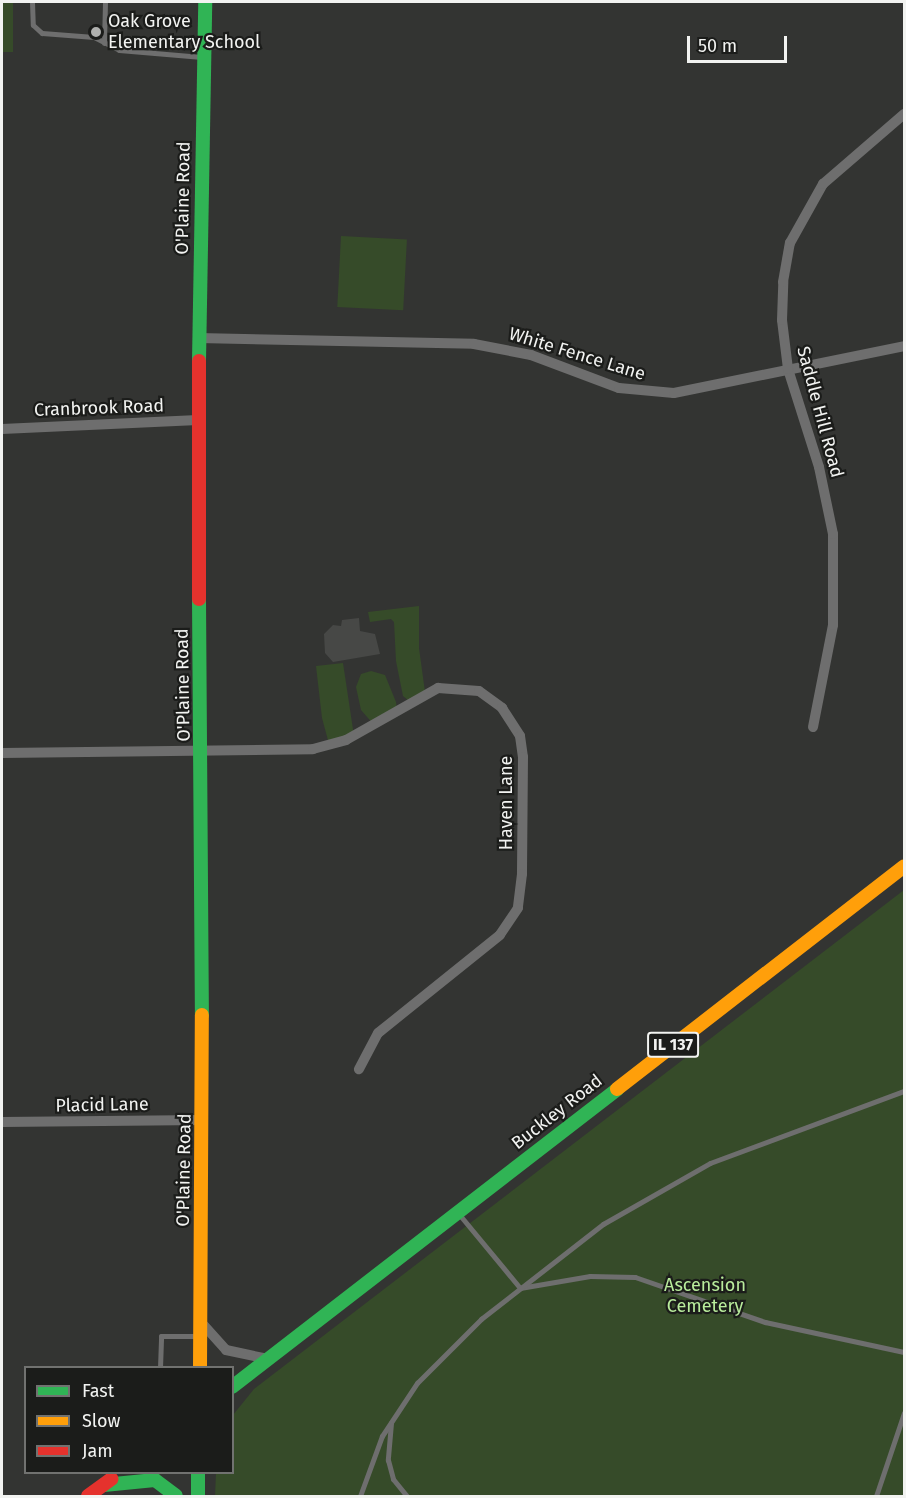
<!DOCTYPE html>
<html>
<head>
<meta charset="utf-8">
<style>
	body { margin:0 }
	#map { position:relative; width:906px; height:1498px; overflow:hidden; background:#333432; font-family:"Fira Sans",sans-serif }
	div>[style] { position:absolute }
	.green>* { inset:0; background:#364b29; transform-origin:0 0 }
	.building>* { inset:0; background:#474846 }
	.lane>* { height:5px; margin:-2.5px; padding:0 2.5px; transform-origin:2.5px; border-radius:2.5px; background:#6e6e6e }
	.street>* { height:10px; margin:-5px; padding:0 5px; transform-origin:5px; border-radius:5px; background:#6e6e6e }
	.fast>* { height:14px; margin:-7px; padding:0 7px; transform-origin:7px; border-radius:7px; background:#30b455 }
	.slow>* { height:14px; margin:-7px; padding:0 7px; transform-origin:7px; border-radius:7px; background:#ff9f0a }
	.jam>* { height:14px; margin:-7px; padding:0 7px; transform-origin:7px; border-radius:7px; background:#e5322d }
	.dots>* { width:16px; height:16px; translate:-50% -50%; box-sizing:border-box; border:3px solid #1b1c1a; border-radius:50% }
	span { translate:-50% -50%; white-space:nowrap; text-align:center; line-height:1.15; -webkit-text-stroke:4.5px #1b1c1a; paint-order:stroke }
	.shield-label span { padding:2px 4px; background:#1b1c1a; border:2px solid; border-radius:4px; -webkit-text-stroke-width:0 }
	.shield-label { font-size:16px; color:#f2f3f1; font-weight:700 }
	.poi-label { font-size:18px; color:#f2f3f1 }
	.left { translate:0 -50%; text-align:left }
	.street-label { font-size:18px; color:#f2f3f1 }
	.park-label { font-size:18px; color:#b9ec9c }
	.frame { position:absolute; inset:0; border:3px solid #f2f3f1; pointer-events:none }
	.legend { position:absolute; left:24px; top:1366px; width:210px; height:108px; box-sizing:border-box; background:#1b1c1a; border:2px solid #717270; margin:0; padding:8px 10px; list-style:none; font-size:18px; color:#f2f3f1 }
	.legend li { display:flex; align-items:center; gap:12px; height:30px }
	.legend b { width:30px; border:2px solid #717270 }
	.scale { position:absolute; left:687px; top:36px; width:100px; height:27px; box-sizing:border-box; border:3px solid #f2f3f1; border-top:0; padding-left:8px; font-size:18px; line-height:21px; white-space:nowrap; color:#f2f3f1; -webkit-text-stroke:4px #1b1c1a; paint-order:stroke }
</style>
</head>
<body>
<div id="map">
	<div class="green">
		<div style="left:2px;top:2px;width:11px;height:50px"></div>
		<div style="left:341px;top:236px;width:66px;height:71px;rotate:3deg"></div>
		<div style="clip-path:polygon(419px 606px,419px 648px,425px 692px,409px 701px,403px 696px,396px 661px,394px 622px,391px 619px,370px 622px,368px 612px)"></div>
		<div style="clip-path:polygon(343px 663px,354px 736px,329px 744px,322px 718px,316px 666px)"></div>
		<div style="clip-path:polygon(371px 671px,385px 675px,396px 702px,397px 711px,375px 726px,361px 710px,356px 687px,361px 674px)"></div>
		<div style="clip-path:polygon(904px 890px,904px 1496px,215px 1496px,216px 1473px,232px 1472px,233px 1415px,254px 1389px)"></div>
	</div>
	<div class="building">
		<div style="clip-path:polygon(359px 618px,360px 631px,375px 634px,380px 654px,333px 662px,325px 653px,324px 634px,333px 625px,341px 626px,342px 620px)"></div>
	</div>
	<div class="lane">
		<div style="left:32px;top:2px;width:23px;rotate:88deg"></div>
		<div style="left:33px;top:25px;width:12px;rotate:42deg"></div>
		<div style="left:42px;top:33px;width:52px;rotate:4.4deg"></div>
		<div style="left:94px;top:37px;width:28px;rotate:27deg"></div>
		<div style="left:119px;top:50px;width:83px;rotate:4.8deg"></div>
		<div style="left:104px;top:43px;width:41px;rotate:-88.6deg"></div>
		<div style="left:458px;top:1213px;width:97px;rotate:50.4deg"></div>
		<div style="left:520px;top:1288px;width:71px;rotate:-9.7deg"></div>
		<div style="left:590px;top:1276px;width:45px;rotate:1.3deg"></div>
		<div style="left:635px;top:1277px;width:138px;rotate:19.1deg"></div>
		<div style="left:765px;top:1322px;width:142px;rotate:12.2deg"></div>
		<div style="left:160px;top:1368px;width:32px;rotate:-88deg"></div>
		<div style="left:161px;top:1336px;width:37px"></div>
		<div style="left:391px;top:1423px;width:37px;rotate:95deg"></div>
		<div style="left:388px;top:1460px;width:20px;rotate:75deg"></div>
		<div style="left:393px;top:1479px;width:22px;rotate:51deg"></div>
		<div style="left:360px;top:1496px;width:64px;rotate:-69.9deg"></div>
		<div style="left:382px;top:1436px;width:64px;rotate:-56.6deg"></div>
		<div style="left:417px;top:1383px;width:91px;rotate:-45deg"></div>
		<div style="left:481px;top:1319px;width:155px;rotate:-37.9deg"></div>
		<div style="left:603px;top:1224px;width:123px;rotate:-29.7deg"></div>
		<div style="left:710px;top:1163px;width:207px;rotate:-20.4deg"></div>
		<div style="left:876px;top:1496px;width:88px;rotate:-71.4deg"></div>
	</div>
	<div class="street">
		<div style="left:198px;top:338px;width:276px;rotate:1.2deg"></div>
		<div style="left:474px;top:344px;width:58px;rotate:10.9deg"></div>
		<div style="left:531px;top:355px;width:94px;rotate:20.6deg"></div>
		<div style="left:619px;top:388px;width:55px;rotate:5.2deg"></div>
		<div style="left:674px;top:393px;width:235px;rotate:-11.5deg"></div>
		<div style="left:2px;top:429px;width:196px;rotate:-2.6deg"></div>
		<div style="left:813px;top:727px;width:104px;rotate:-78.9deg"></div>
		<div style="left:833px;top:625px;width:91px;rotate:-90deg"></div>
		<div style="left:833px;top:534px;width:68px;rotate:-101.8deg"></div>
		<div style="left:819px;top:467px;width:103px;rotate:-107.6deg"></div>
		<div style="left:788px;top:369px;width:49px;rotate:-97deg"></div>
		<div style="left:782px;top:320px;width:38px;rotate:-88deg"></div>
		<div style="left:783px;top:282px;width:40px;rotate:-80deg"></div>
		<div style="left:790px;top:243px;width:68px;rotate:-60.8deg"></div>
		<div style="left:823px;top:184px;width:107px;rotate:-40.8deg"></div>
		<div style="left:2px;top:753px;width:311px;rotate:-0.7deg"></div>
		<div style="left:313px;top:749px;width:34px;rotate:-15deg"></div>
		<div style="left:346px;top:740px;width:106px;rotate:-29.5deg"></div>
		<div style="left:438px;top:688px;width:41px;rotate:4.2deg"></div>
		<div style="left:479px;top:691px;width:29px;rotate:36deg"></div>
		<div style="left:502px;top:708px;width:33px;rotate:57deg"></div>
		<div style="left:520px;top:736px;width:21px;rotate:82deg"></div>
		<div style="left:523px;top:757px;width:117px;rotate:90.5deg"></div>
		<div style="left:522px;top:874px;width:34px;rotate:97deg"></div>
		<div style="left:518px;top:908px;width:32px;rotate:124deg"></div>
		<div style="left:500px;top:935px;width:156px;rotate:141.2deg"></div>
		<div style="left:378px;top:1033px;width:41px;rotate:117.8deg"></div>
		<div style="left:2px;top:1122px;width:201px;rotate:-0.6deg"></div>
		<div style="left:200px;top:1321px;width:39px;rotate:48deg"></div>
		<div style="left:226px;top:1350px;width:43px;rotate:12.1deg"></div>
	</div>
	<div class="fast">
		<div style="left:199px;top:361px;width:359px;rotate:-89deg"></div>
		<div style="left:199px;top:599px;width:416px;rotate:89.6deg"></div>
		<div style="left:232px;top:1387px;width:487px;rotate:-37.7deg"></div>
		<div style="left:198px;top:1472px;width:24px;rotate:90deg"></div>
		<div style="left:104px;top:1485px;width:51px;rotate:-5.6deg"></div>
		<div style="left:155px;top:1480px;width:26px;rotate:37deg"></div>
	</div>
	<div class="slow">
		<div style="left:617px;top:1089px;width:363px;rotate:-37.8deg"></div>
		<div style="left:200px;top:1368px;width:353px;rotate:-89.7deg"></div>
	</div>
	<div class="jam">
		<div style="left:199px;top:361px;width:238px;rotate:90deg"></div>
		<div style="left:88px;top:1496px;width:29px;rotate:-36deg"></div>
	</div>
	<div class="dots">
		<div style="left:96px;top:32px;background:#afb0ae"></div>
	</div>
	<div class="shield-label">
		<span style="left:673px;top:1045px">IL 137</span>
	</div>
	<div class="poi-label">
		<span class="left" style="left:108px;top:32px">Oak Grove<br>Elementary School</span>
	</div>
	<div class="street-label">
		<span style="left:183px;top:198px;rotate:-89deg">O'Plaine Road</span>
		<span style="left:577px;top:354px;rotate:17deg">White Fence Lane</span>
		<span style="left:99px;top:408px;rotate:-2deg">Cranbrook Road</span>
		<span style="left:820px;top:412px;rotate:75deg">Saddle Hill Road</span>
		<span style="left:183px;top:685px;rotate:-91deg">O'Plaine Road</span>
		<span style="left:506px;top:803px;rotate:-90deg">Haven Lane</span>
		<span style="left:102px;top:1105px;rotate:-1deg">Placid Lane</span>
		<span style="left:557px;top:1112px;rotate:-38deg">Buckley Road</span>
		<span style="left:184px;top:1170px;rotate:-89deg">O'Plaine Road</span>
	</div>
	<div class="park-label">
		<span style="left:705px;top:1296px">Ascension<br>Cemetery</span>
	</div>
	<div class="frame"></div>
	<ul class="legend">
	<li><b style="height:8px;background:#30b455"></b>Fast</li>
	<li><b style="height:8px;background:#ff9f0a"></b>Slow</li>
	<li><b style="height:8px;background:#e5322d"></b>Jam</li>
	</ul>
	<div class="scale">50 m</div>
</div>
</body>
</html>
